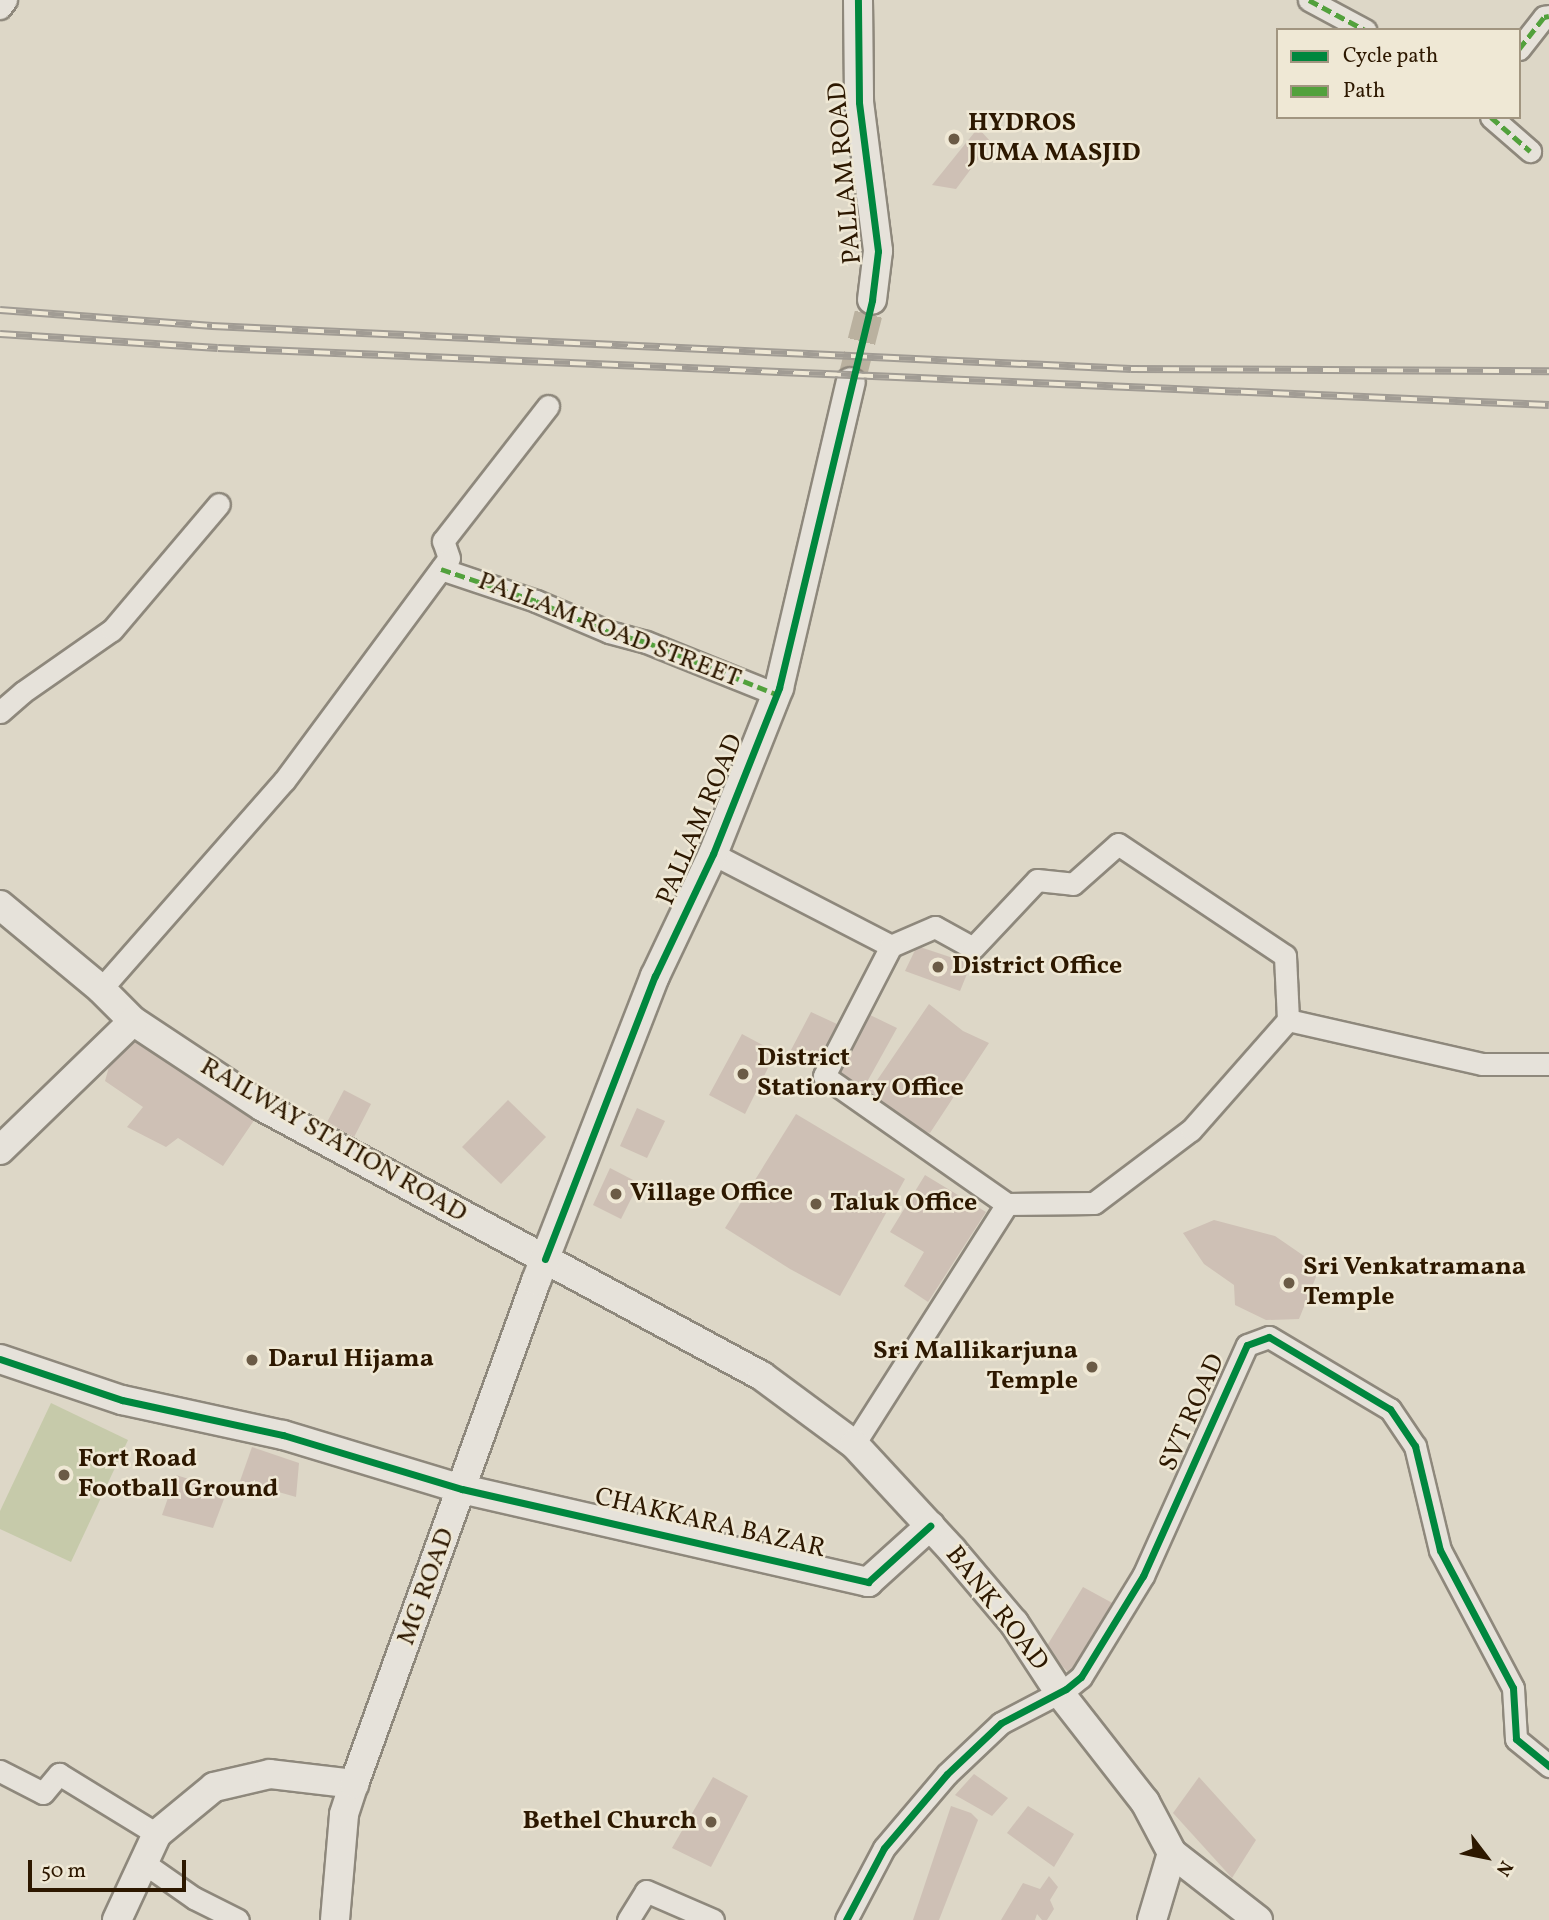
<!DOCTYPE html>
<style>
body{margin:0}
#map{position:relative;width:1549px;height:1920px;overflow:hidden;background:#ddd7c7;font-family:Vollkorn,serif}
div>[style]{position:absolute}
.green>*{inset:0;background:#c6caaa}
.building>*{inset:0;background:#cec0b5}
.secondary-tunnel>*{height:28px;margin-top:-14px;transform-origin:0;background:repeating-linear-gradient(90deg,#bab19f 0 28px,transparent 0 42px)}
.roads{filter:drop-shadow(2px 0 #8e887c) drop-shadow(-2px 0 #8e887c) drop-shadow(0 2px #8e887c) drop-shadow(0 -2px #8e887c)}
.street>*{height:21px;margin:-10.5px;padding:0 10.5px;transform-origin:10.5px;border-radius:10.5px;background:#e6e2da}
.secondary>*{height:28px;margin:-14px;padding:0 14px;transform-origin:14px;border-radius:14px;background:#e6e2da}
.rail>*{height:8px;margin-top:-4px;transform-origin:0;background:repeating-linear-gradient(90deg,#efe8d5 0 16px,#a19c94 0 32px);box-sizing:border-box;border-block:2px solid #a19c94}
.quiet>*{height:5px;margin-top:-2.5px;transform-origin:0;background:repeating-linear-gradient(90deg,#52a13c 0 10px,transparent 0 15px)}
.cycleway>*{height:7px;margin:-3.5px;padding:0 3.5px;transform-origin:3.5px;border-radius:3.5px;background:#00873e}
.dots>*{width:19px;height:19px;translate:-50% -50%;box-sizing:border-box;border:4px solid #efe8d5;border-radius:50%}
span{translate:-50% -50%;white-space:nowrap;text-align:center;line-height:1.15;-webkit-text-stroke:5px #efe8d5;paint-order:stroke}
.poi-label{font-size:26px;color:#2d1800;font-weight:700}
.left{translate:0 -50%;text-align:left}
.right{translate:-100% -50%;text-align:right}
.street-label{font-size:26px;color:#2d1800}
.legend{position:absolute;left:1276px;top:28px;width:245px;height:91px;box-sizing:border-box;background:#efe8d5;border:2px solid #a19580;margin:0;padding:9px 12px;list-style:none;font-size:21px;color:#2d1800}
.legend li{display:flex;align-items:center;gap:14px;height:35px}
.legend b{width:35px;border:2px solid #a19580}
.north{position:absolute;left:1451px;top:1822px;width:70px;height:70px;-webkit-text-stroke:5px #efe8d5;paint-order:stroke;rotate:122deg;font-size:19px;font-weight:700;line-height:28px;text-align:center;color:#2d1800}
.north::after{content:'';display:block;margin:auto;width:24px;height:32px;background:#2d1800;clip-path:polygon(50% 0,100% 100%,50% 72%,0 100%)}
.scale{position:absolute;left:28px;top:1860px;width:158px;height:32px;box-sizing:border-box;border:4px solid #2d1800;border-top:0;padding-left:9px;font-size:21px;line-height:24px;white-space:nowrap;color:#2d1800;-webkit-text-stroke:5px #efe8d5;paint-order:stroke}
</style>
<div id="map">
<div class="green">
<i style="clip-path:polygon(51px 1403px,128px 1440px,71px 1562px,0 1529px,0 1511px)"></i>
</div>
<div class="building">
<i style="clip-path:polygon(978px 128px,991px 142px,956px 189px,932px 185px)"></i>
<i style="clip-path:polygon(917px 946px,971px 964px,960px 991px,905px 971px)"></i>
<i style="clip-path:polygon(929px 1004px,963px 1031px,989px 1043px,930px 1133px,907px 1127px,865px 1098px)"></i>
<i style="clip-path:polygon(811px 1012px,837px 1024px,818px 1063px,791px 1050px)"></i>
<i style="clip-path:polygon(868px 1014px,897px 1028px,862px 1091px,837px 1074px)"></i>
<i style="clip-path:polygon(132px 1031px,259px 1113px,223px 1166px,178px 1138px,166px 1147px,127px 1127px,143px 1107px,105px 1081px,112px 1056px)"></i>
<i style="clip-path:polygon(742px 1034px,776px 1052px,745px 1114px,709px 1095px)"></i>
<i style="clip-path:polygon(344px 1090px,371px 1104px,351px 1143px,324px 1128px)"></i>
<i style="clip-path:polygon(508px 1100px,546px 1137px,501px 1184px,462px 1147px)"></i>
<i style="clip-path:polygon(637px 1108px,665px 1121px,647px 1158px,620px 1146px)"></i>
<i style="clip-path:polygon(796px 1114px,905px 1179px,840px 1296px,790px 1269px,725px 1228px)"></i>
<i style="clip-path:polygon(610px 1168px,639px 1183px,621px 1219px,593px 1205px)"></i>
<i style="clip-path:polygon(925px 1175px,986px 1212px,928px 1302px,904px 1286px,924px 1252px,890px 1232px)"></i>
<i style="clip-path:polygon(1214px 1220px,1275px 1236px,1320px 1267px,1299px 1319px,1266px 1320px,1235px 1305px,1234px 1285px,1204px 1264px,1183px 1233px)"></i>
<i style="clip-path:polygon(252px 1447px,299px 1463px,296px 1497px,240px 1481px)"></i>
<i style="clip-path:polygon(176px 1475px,227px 1491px,213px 1528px,162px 1515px)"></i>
<i style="clip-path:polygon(1083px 1587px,1116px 1605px,1071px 1675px,1045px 1649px)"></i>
<i style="clip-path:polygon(974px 1774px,1008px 1798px,992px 1816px,955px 1795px)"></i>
<i style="clip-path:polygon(713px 1777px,748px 1796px,711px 1867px,672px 1848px)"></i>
<i style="clip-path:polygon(1199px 1777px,1256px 1840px,1232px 1878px,1173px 1813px)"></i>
<i style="clip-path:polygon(951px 1806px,971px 1813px,978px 1820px,939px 1920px,913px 1920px)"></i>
<i style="clip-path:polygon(1028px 1806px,1074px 1834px,1054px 1867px,1007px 1833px)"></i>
<i style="clip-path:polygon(1049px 1876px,1058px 1887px,1050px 1900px,1054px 1909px,1047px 1920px,1042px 1920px,1037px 1914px,1035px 1920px,1001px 1920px,1023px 1883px,1040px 1889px)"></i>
</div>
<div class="secondary-tunnel">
<i style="left:851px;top:382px;width:85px;rotate:-75.6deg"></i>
</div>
<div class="roads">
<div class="street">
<i style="left:1309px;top:0;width:64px;rotate:28.2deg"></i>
<i style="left:0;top:8px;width:10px;rotate:-53deg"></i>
<i style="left:1519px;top:49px;width:41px;rotate:-52deg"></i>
<i style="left:1544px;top:17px;width:5px;rotate:-11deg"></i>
<i style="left:1491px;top:117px;width:52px;rotate:41.1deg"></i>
<i style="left:441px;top:569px;width:100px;rotate:18.6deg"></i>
<i style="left:536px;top:601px;width:79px;rotate:23deg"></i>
<i style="left:609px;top:632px;width:38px;rotate:15deg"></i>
<i style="left:646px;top:642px;width:140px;rotate:21.8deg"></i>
<i style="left:0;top:712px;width:30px;rotate:-41deg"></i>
<i style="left:23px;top:692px;width:108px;rotate:-34.9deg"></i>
<i style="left:112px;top:630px;width:165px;rotate:-49.7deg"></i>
<i style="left:713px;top:854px;width:200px;rotate:27.3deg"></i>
<i style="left:891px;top:946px;width:146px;rotate:117.3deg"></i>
<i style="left:824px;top:1076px;width:223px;rotate:35deg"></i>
<i style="left:1007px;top:1204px;width:285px;rotate:122.5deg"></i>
<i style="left:891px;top:946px;width:48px;rotate:-23.4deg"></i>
<i style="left:935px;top:927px;width:43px;rotate:28.9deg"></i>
<i style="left:973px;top:948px;width:93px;rotate:-46.7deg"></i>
<i style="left:1037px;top:880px;width:36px;rotate:6deg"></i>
<i style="left:1073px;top:884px;width:60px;rotate:-41.6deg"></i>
<i style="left:1118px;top:844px;width:201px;rotate:33.8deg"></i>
<i style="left:1285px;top:956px;width:64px;rotate:87.3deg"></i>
<i style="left:101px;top:989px;width:277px;rotate:-48.7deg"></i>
<i style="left:284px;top:781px;width:277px;rotate:-53.5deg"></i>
<i style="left:449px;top:558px;width:18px;rotate:-109deg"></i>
<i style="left:443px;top:541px;width:171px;rotate:-52.1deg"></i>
<i style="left:1007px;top:1204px;width:87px;rotate:-0.7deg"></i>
<i style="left:1094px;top:1203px;width:121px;rotate:-37deg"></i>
<i style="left:1191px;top:1130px;width:147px;rotate:-48.6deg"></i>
<i style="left:1288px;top:1020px;width:199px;rotate:12.8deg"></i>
<i style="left:1482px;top:1064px;width:67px"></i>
<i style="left:0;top:1771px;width:48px;rotate:27.1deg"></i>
<i style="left:43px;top:1793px;width:25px;rotate:-50deg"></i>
<i style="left:59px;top:1774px;width:115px;rotate:31.5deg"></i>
<i style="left:144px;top:1863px;width:61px;rotate:35deg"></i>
<i style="left:194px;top:1898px;width:49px;rotate:26.6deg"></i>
<i style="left:628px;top:1920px;width:34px;rotate:-58deg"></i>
<i style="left:646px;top:1891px;width:73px;rotate:23.4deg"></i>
<i style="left:846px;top:1920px;width:81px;rotate:-62.2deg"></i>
<i style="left:884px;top:1848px;width:97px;rotate:-49.6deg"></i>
<i style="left:947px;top:1774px;width:74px;rotate:-43.4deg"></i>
<i style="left:1001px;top:1723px;width:73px;rotate:-27.6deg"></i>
<i style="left:1066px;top:1689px;width:19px;rotate:-39deg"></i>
<i style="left:1081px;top:1677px;width:119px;rotate:-58.5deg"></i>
<i style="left:1143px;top:1576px;width:253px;rotate:-65.8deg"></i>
<i style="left:1247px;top:1345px;width:23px;rotate:-20deg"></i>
<i style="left:1269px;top:1337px;width:141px;rotate:30.8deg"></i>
<i style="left:1390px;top:1409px;width:45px;rotate:56deg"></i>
<i style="left:1415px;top:1446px;width:107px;rotate:76.5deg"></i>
<i style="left:1440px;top:1550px;width:156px;rotate:62.1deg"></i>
<i style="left:1513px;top:1688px;width:51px;rotate:86.6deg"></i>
<i style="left:1516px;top:1739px;width:43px;rotate:39.3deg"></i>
</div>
<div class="secondary">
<i style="left:858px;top:0;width:102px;rotate:89.4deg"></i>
<i style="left:859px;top:102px;width:150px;rotate:82.7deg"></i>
<i style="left:878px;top:251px;width:49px;rotate:97deg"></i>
<i style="left:0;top:905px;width:131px;rotate:39.7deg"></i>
<i style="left:101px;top:989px;width:45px;rotate:45deg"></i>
<i style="left:133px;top:1021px;width:156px;rotate:33.5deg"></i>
<i style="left:263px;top:1107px;width:567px;rotate:28.33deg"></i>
<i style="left:762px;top:1376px;width:114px;rotate:36.5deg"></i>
<i style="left:854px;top:1444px;width:144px;rotate:47.2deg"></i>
<i style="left:952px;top:1550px;width:96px;rotate:49.7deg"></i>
<i style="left:1014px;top:1623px;width:82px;rotate:56.9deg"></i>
<i style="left:1059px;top:1692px;width:140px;rotate:52deg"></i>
<i style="left:1145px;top:1802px;width:58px;rotate:62.1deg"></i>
<i style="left:1172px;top:1853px;width:109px;rotate:37.9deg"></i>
<i style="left:0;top:1150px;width:185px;rotate:-44.1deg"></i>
<i style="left:0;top:1359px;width:129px;rotate:18.6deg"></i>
<i style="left:122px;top:1400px;width:165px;rotate:12.3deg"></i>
<i style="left:283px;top:1435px;width:187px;rotate:16.8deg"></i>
<i style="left:462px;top:1489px;width:417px;rotate:12.9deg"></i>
<i style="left:868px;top:1582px;width:84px;rotate:-42.1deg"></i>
<i style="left:117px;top:1920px;width:95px;rotate:-65.1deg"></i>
<i style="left:157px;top:1834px;width:74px;rotate:-39.5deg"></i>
<i style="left:214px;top:1787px;width:57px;rotate:-13.1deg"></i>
<i style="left:270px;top:1774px;width:85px;rotate:6.8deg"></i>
<i style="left:335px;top:1920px;width:106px;rotate:-85.1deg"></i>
<i style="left:344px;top:1814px;width:32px;rotate:-72deg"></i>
<i style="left:354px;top:1784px;width:535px;rotate:-70.11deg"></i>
<i style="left:536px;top:1281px;width:327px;rotate:-68.7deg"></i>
<i style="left:655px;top:976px;width:135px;rotate:-64.6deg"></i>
<i style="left:713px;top:854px;width:179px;rotate:-68.3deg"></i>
<i style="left:779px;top:688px;width:314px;rotate:-76.8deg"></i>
<i style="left:1152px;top:1920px;width:70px;rotate:-73.4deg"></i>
</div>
</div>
<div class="rail">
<i style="left:0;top:310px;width:213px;rotate:4.3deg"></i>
<i style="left:212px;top:326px;width:920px;rotate:2.68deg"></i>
<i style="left:1131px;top:369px;width:418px;rotate:0.3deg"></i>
<i style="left:0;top:334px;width:218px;rotate:3.7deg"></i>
<i style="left:218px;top:348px;width:1332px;rotate:2.45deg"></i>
</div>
<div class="quiet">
<i style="left:1309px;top:0;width:64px;rotate:28.2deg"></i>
<i style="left:1519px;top:49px;width:41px;rotate:-52deg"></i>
<i style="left:1544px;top:17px;width:5px;rotate:-11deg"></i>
<i style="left:1491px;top:117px;width:52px;rotate:41.1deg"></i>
<i style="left:441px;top:569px;width:100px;rotate:18.6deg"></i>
<i style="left:536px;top:601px;width:79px;rotate:23deg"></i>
<i style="left:609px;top:632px;width:38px;rotate:15deg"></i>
<i style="left:646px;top:642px;width:140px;rotate:21.8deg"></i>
</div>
<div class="cycleway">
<i style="left:545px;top:1259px;width:304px;rotate:-68.8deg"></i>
<i style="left:655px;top:976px;width:135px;rotate:-64.6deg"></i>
<i style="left:713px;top:854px;width:179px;rotate:-68.3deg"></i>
<i style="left:779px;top:688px;width:399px;rotate:-76.5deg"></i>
<i style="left:872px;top:300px;width:49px;rotate:-83deg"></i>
<i style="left:878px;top:251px;width:150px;rotate:-97.3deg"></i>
<i style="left:859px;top:102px;width:102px;rotate:-90.6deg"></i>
<i style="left:0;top:1359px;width:129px;rotate:18.6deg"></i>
<i style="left:122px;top:1400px;width:165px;rotate:12.3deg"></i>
<i style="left:283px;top:1435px;width:187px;rotate:16.8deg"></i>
<i style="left:462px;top:1489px;width:417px;rotate:12.9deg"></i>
<i style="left:868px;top:1582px;width:84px;rotate:-42.1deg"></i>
<i style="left:846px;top:1920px;width:81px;rotate:-62.2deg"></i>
<i style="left:884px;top:1848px;width:97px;rotate:-49.6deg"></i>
<i style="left:947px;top:1774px;width:74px;rotate:-43.4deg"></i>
<i style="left:1001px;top:1723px;width:73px;rotate:-27.6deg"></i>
<i style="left:1066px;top:1689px;width:19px;rotate:-39deg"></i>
<i style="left:1081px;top:1677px;width:119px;rotate:-58.5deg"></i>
<i style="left:1143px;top:1576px;width:253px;rotate:-65.8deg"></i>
<i style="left:1247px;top:1345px;width:23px;rotate:-20deg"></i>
<i style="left:1269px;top:1337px;width:141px;rotate:30.8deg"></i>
<i style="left:1390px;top:1409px;width:45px;rotate:56deg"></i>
<i style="left:1415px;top:1446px;width:107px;rotate:76.5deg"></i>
<i style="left:1440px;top:1550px;width:156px;rotate:62.1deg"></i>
<i style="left:1513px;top:1688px;width:51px;rotate:86.6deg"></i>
<i style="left:1516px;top:1739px;width:43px;rotate:39.3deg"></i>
</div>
<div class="dots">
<i style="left:954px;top:139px;background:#6b5b46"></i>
<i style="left:938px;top:967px;background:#6b5b46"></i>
<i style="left:743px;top:1074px;background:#6b5b46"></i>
<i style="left:616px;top:1194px;background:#6b5b46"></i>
<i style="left:816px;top:1204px;background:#6b5b46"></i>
<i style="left:1289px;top:1283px;background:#6b5b46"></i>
<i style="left:252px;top:1360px;background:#6b5b46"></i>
<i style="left:1092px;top:1367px;background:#6b5b46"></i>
<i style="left:64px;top:1475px;background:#6b5b46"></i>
<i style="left:711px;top:1822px;background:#6b5b46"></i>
</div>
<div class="poi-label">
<span class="left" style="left:968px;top:139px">HYDROS<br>JUMA MASJID</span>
<span class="left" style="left:952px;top:967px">District Office</span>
<span class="left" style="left:757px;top:1074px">District<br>Stationary Office</span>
<span class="left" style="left:630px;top:1194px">Village Office</span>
<span class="left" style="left:830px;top:1204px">Taluk Office</span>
<span class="left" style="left:1303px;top:1283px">Sri Venkatramana<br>Temple</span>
<span class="right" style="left:1078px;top:1367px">Sri Mallikarjuna<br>Temple</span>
<span class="left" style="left:268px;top:1360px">Darul Hijama</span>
<span class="left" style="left:78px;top:1475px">Fort Road<br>Football Ground</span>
<span class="right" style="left:697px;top:1822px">Bethel Church</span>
</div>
<div class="street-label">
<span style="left:846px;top:173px;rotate:-95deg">PALLAM ROAD</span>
<span style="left:609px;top:631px;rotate:21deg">PALLAM ROAD STREET</span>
<span style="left:701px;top:820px;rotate:-67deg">PALLAM ROAD</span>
<span style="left:333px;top:1141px;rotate:30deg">RAILWAY STATION ROAD</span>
<span style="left:1193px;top:1413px;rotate:-66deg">SVT ROAD</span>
<span style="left:710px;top:1524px;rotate:13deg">CHAKKARA BAZAR</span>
<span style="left:427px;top:1587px;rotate:-70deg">MG ROAD</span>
<span style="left:996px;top:1609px;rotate:52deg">BANK ROAD</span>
</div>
<ul class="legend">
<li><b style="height:9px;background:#00873e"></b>Cycle path</li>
<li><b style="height:9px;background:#52a13c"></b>Path</li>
</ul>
<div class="north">N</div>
<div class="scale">50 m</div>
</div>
